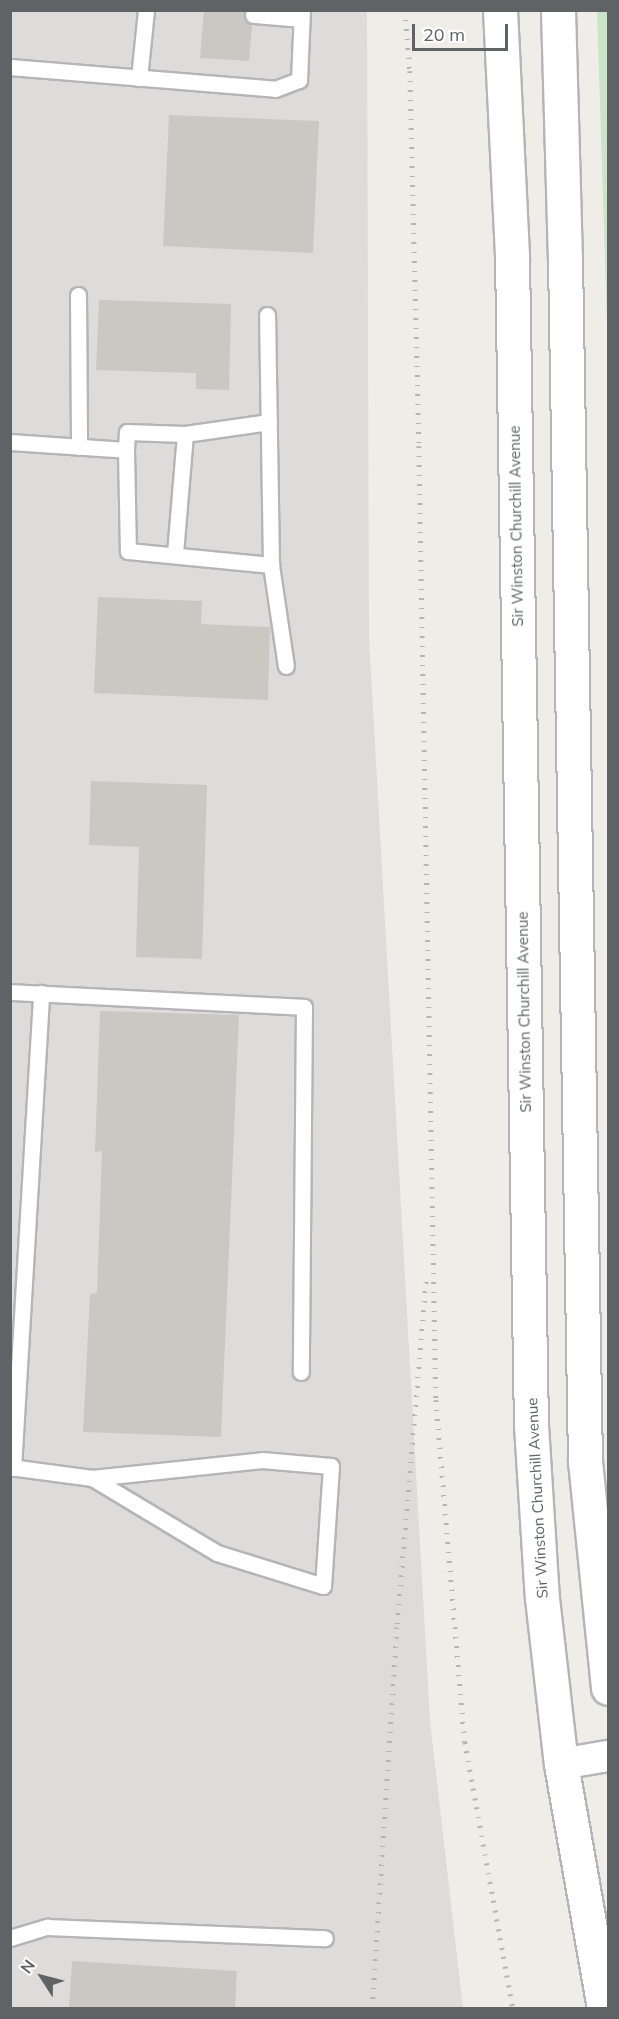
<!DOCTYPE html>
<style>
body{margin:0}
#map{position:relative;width:619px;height:2019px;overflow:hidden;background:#efede8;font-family:Mulish,sans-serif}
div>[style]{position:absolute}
.industrial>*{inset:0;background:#dedcda}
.green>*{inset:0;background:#c9e4c7}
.building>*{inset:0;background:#cbc8c4}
.roads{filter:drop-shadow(2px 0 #b3b5b8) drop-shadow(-2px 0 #b3b5b8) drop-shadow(0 2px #b3b5b8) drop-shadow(0 -2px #b3b5b8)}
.service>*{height:15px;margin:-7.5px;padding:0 7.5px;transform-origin:7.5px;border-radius:7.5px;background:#fff}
.minor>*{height:30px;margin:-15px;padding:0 15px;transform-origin:15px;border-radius:15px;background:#fff}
.secondary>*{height:33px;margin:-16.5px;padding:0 16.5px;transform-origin:16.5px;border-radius:16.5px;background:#fff}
.rail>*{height:4.5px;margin-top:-2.25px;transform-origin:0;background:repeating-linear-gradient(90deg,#b3b4b4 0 1.5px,transparent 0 9.5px)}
span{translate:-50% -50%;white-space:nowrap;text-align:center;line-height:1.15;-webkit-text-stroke:5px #fff;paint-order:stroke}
.street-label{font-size:15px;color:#5f6366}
.frame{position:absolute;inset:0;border:12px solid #5f6366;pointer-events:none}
.north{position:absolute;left:12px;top:1947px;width:60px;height:60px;-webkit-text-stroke:4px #fff;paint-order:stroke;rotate:306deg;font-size:16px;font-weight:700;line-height:24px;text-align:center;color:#5f6366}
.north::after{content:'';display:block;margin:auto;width:21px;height:27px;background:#5f6366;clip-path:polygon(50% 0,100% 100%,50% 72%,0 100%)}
.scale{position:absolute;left:412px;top:24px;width:96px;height:27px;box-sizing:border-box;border:3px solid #5f6366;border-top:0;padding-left:8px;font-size:18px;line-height:21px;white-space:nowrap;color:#5f6366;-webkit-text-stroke:4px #fff;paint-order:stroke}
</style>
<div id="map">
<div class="industrial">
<i style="clip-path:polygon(11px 11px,367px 11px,369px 638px,430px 1721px,463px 2008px,11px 2008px)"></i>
</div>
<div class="green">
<i style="clip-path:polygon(597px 11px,608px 11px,608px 353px)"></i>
</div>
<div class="building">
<i style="clip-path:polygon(204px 10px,245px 10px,244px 20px,252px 25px,249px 61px,200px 58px)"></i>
<i style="clip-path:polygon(169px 115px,319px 121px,313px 253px,163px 246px)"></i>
<i style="clip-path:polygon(99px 300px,231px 304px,229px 390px,196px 389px,196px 373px,96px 370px)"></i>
<i style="clip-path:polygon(98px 597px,202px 601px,201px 624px,270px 627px,268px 700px,94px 693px)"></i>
<i style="clip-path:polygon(91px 781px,207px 785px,202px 959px,136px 957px,139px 847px,89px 845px)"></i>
<i style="clip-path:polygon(100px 1011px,239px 1015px,221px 1437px,83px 1432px,90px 1294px,97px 1293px,102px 1151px,95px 1152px)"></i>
<i style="clip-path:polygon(72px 1961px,237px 1971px,235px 2008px,69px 2008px)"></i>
</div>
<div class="roads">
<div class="service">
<i style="left:253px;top:15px;width:48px;rotate:4.8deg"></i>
<i style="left:10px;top:67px;width:266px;rotate:4.7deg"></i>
<i style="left:275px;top:89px;width:26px;rotate:-21deg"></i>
<i style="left:299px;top:80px;width:70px;rotate:-87.5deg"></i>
<i style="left:139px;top:78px;width:68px;rotate:-84.1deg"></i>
<i style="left:78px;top:295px;width:152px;rotate:89.6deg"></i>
<i style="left:185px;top:434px;width:85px;rotate:-8.1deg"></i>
<i style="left:10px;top:442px;width:116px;rotate:3.9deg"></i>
<i style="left:126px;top:450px;width:101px;rotate:88.9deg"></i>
<i style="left:128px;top:551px;width:144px;rotate:5.6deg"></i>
<i style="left:271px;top:565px;width:250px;rotate:-90.9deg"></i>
<i style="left:126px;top:450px;width:18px;rotate:-87deg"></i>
<i style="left:127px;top:432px;width:58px;rotate:2deg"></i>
<i style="left:185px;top:434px;width:120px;rotate:94.8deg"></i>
<i style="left:271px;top:565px;width:102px;rotate:81.6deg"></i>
<i style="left:10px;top:992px;width:294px;rotate:2.9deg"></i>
<i style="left:304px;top:1007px;width:365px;rotate:90.5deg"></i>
<i style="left:10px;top:1467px;width:83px;rotate:7.6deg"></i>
<i style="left:92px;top:1478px;width:171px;rotate:-6deg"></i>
<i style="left:262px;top:1460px;width:69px;rotate:5deg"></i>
<i style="left:331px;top:1466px;width:120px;rotate:93.8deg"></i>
<i style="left:323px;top:1586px;width:111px;rotate:-162.7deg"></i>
<i style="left:217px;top:1553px;width:146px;rotate:-149deg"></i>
<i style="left:13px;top:1468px;width:476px;rotate:-86.6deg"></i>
<i style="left:10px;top:1938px;width:39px;rotate:-17deg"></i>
<i style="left:47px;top:1927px;width:278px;rotate:2.3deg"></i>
</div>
<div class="minor">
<i style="left:561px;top:1764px;width:48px;rotate:-9.7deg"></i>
</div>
<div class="secondary">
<i style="left:500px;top:10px;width:247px;rotate:87.2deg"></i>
<i style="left:512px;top:257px;width:1168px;rotate:89.07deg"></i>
<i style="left:531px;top:1425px;width:173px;rotate:86.4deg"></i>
<i style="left:542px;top:1598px;width:167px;rotate:83.5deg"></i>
<i style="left:561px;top:1764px;width:248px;rotate:80deg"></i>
<i style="left:558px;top:10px;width:247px;rotate:88.4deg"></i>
<i style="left:565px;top:257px;width:1204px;rotate:89.05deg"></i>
<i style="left:585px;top:1461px;width:228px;rotate:84.2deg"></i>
</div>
</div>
<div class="rail">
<i style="left:405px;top:10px;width:61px;rotate:85.3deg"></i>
<i style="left:410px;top:71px;width:375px;rotate:88.6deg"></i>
<i style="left:419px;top:446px;width:954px;rotate:88.98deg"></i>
<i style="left:436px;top:1400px;width:343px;rotate:85.2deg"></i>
<i style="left:465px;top:1742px;width:270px;rotate:79.8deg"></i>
<i style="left:372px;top:2008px;width:385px;rotate:-86.3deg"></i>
<i style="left:397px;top:1624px;width:347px;rotate:-85.2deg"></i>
</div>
<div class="street-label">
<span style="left:516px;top:526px;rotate:-91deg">Sir Winston Churchill Avenue</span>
<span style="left:524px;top:1012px;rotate:-91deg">Sir Winston Churchill Avenue</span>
<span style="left:537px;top:1498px;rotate:-93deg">Sir Winston Churchill Avenue</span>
</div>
<div class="frame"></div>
<div class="north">N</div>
<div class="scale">20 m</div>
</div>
